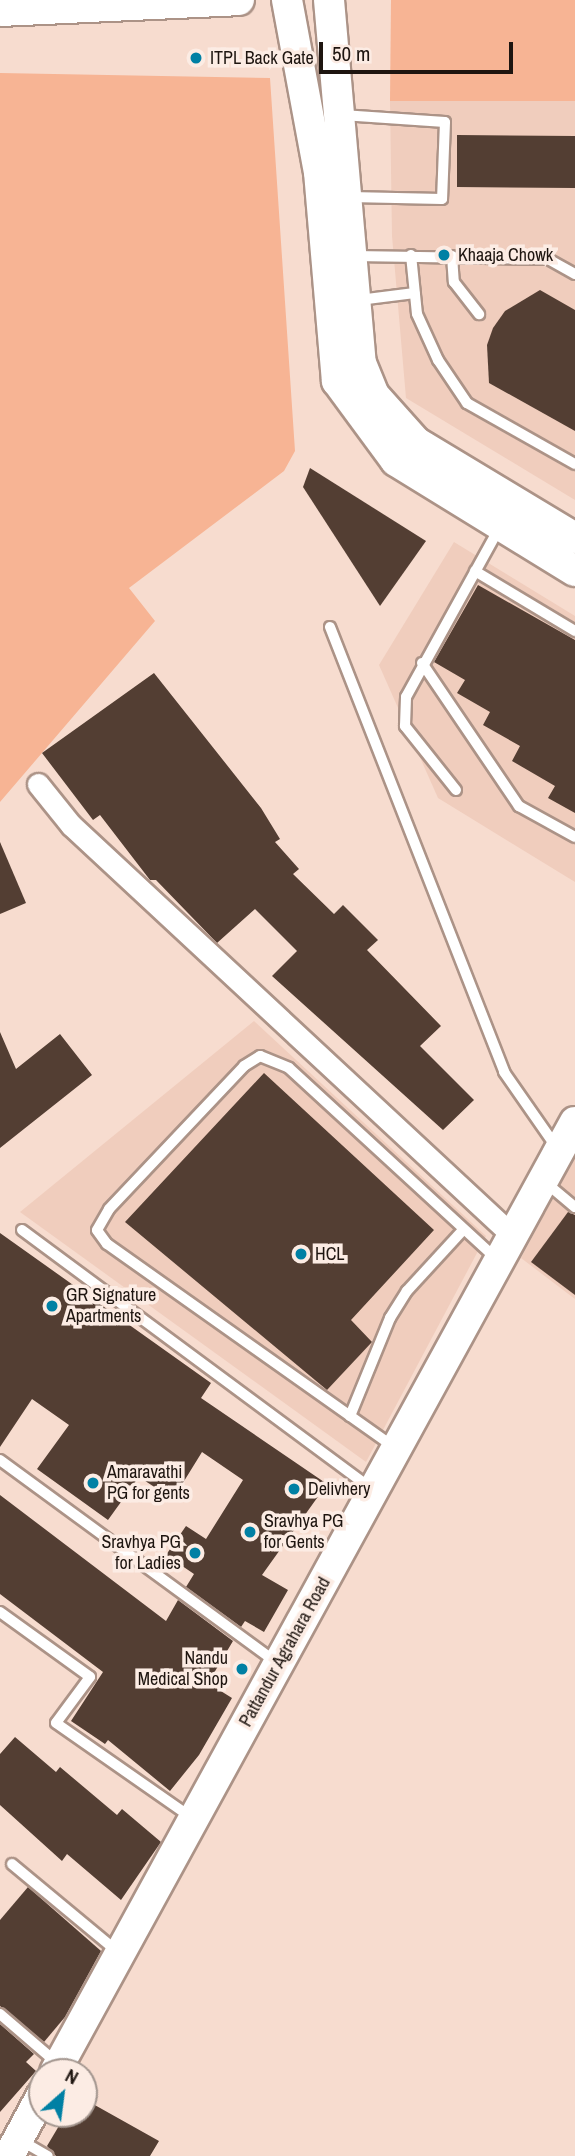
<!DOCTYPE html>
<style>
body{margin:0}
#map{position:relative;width:575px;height:2156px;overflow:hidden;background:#f7dccf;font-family:"Archivo Narrow",sans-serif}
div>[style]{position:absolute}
.built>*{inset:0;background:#f0cdbd}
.green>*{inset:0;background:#f7b494}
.building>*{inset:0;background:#533e33}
.roads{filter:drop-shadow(2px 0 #ac9387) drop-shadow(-2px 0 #ac9387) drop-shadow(0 2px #ac9387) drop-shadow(0 -2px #ac9387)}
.lane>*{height:10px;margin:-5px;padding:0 5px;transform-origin:5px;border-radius:5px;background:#fff}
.street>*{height:21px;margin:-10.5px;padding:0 10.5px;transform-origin:10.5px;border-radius:10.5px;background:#fff}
.secondary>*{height:30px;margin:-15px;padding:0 15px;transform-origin:15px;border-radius:15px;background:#fff}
.dots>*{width:19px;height:19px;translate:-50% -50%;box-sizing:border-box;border:4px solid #fcece4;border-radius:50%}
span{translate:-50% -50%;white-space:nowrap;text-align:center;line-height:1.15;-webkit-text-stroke:7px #fcece4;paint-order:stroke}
.poi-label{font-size:18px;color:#1e1510}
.left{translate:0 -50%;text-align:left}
.right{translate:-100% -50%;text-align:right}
.street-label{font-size:18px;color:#1e1510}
.north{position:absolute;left:28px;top:2058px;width:70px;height:70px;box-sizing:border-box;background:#fcece4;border:2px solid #a3968f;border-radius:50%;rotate:28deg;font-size:19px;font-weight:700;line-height:28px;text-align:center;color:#1e1510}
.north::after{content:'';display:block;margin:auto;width:24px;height:32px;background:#0080a4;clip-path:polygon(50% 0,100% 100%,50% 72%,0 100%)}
.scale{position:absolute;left:319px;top:42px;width:194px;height:32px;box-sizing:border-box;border:4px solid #1e1510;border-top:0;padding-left:9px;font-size:21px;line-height:24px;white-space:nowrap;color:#1e1510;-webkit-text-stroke:5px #fcece4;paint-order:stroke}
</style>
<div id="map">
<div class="built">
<i style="clip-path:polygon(390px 101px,575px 101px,575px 500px,406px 398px,392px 236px)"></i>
<i style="clip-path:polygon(454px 542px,575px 616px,575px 882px,438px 798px,379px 665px)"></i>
<i style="clip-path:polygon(254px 1021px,486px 1236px,366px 1462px,20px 1212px)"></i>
<i style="clip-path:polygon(575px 1157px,575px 1299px,521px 1258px)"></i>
</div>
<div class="green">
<i style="clip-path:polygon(391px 0,575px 0,575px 101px,390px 101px)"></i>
<i style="clip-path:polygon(0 73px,270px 78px,295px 451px,284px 471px,129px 588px,155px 621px,0 802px)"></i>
</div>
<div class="building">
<i style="clip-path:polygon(457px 135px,575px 136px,575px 188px,457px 187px)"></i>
<i style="clip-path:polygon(540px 290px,575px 310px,575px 431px,489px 383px,487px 345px,493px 328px,505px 311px)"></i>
<i style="clip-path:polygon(310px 468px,426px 541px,380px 606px,303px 487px)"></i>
<i style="clip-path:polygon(478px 585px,575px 640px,575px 813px,548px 798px,555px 786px,512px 761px,520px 746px,483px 725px,490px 712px,457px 693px,465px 680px,434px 662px)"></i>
<i style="clip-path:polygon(154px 673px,261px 808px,280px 839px,275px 842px,299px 869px,293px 874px,334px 914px,343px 905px,378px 940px,367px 950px,441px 1026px,420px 1046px,474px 1100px,443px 1130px,272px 976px,297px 951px,255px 909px,217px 943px,156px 880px,150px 880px,100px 815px,93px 820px,42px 753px)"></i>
<i style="clip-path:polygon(0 842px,26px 903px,0 914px)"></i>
<i style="clip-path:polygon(0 1032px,16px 1069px,60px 1034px,92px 1075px,0 1148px)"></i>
<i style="clip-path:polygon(264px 1073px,434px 1230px,351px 1320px,372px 1342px,327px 1390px,125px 1222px)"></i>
<i style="clip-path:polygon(568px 1212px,575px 1215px,575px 1295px,531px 1262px)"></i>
<i style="clip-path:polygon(0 1233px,211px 1383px,201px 1398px,327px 1484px,262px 1575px,288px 1590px,264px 1632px,245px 1621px,241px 1627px,186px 1587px,194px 1574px,166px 1555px,186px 1526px,206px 1539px,243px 1480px,202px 1452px,173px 1499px,139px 1477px,108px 1520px,37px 1469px,69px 1425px,32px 1399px,0 1447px)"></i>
<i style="clip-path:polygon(0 1495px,166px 1621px,178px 1600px,233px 1641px,208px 1683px,232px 1698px,199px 1755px,170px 1791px,108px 1740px,105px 1744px,71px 1721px,103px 1672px,0 1594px)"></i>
<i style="clip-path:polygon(15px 1737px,56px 1772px,60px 1767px,117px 1815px,122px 1809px,161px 1842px,121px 1900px,67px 1854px,62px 1861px,0 1805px,0 1754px)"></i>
<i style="clip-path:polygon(28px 1887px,101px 1951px,65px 2017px,44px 2042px,0 2006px,0 1920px)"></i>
<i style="clip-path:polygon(0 2024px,34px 2054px,26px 2062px,36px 2071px,0 2112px)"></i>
<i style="clip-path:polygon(84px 2099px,159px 2141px,150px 2156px,56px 2156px,47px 2146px,66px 2114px,84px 2114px)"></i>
</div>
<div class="roads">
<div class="lane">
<i style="left:342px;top:115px;width:103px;rotate:3.9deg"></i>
<i style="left:445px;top:122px;width:77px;rotate:92.2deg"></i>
<i style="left:442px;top:199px;width:92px;rotate:-178.8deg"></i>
<i style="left:411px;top:255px;width:59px;rotate:84.2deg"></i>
<i style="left:417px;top:314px;width:51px;rotate:65.5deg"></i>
<i style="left:438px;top:360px;width:52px;rotate:56deg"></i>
<i style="left:467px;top:403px;width:124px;rotate:29.5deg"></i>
<i style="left:354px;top:256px;width:194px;rotate:0.9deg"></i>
<i style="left:548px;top:259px;width:31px;rotate:29deg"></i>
<i style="left:452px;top:256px;width:26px;rotate:86deg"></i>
<i style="left:454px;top:282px;width:41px;rotate:52deg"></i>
<i style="left:359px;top:300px;width:56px;rotate:-7.1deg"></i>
<i style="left:475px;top:571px;width:117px;rotate:31deg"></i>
<i style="left:330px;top:627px;width:478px;rotate:68.6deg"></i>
<i style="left:504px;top:1072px;width:93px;rotate:55.1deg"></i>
<i style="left:422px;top:663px;width:173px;rotate:55.9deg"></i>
<i style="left:519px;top:806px;width:64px;rotate:29deg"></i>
<i style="left:456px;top:790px;width:82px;rotate:-128.6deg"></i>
<i style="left:405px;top:726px;width:29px;rotate:-88deg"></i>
<i style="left:406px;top:697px;width:194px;rotate:-61.1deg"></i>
<i style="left:545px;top:1182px;width:39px;rotate:40deg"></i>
<i style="left:22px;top:1230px;width:434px;rotate:36.5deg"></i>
<i style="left:350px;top:1416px;width:106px;rotate:-67.8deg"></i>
<i style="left:390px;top:1318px;width:32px;rotate:-58deg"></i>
<i style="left:407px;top:1291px;width:83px;rotate:-47.4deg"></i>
<i style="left:394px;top:1447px;width:352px;rotate:-144.7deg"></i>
<i style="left:107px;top:1244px;width:17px;rotate:-126deg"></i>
<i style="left:97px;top:1230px;width:24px;rotate:-60deg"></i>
<i style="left:109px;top:1209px;width:197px;rotate:-46.6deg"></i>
<i style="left:244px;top:1066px;width:19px;rotate:-32deg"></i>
<i style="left:260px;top:1056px;width:31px;rotate:22deg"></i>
<i style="left:289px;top:1068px;width:282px;rotate:42.6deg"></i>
<i style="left:0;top:1460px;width:342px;rotate:36.2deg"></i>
<i style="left:0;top:1612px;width:111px;rotate:35.8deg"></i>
<i style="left:90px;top:1677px;width:57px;rotate:126.5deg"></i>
<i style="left:56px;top:1723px;width:166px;rotate:34.9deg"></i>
<i style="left:12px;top:1864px;width:138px;rotate:39.7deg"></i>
<i style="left:0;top:2014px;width:75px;rotate:40.7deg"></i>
<i style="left:20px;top:2140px;width:32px;rotate:30deg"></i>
</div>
<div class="street">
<i style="left:38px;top:784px;width:53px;rotate:51.2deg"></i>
<i style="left:71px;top:825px;width:604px;rotate:42.92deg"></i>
</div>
<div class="secondary">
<i style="left:287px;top:0;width:175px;rotate:79.5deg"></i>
<i style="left:319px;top:172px;width:210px;rotate:85.1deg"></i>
<i style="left:337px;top:381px;width:99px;rotate:53.6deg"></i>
<i style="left:396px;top:461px;width:210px;rotate:31.6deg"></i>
<i style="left:329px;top:0;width:364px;rotate:85deg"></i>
<i style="left:361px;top:363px;width:35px;rotate:68deg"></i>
<i style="left:374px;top:395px;width:63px;rotate:48.2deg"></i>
<i style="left:416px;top:442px;width:186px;rotate:31.1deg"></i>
<i style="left:0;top:11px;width:239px;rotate:-2.6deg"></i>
<i style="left:55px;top:2072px;width:1083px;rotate:-61.31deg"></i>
<i style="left:9px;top:2156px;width:69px;rotate:-61.6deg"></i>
</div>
</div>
<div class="dots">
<i style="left:196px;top:58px;background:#0080a4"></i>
<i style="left:444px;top:255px;background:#0080a4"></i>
<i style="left:301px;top:1254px;background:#0080a4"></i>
<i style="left:52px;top:1306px;background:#0080a4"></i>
<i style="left:93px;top:1483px;background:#0080a4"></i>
<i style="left:294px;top:1489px;background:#0080a4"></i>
<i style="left:250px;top:1532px;background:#0080a4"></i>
<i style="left:195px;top:1553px;background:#0080a4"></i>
<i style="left:242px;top:1669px;background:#0080a4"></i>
</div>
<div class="poi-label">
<span class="left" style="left:210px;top:58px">ITPL Back Gate</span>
<span class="left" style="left:458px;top:255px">Khaaja Chowk</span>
<span class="left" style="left:315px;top:1254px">HCL</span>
<span class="left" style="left:66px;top:1306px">GR Signature<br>Apartments</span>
<span class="left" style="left:107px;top:1483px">Amaravathi<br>PG for gents</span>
<span class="left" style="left:308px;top:1489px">Delivhery</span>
<span class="left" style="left:264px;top:1532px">Sravhya PG<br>for Gents</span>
<span class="right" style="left:181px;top:1553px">Sravhya PG<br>for Ladies</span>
<span class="right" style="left:228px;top:1669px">Nandu<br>Medical Shop</span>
</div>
<div class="street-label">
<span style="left:285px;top:1652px;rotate:-61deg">Pattandur Agrahara Road</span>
</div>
<div class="north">N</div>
<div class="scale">50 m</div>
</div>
